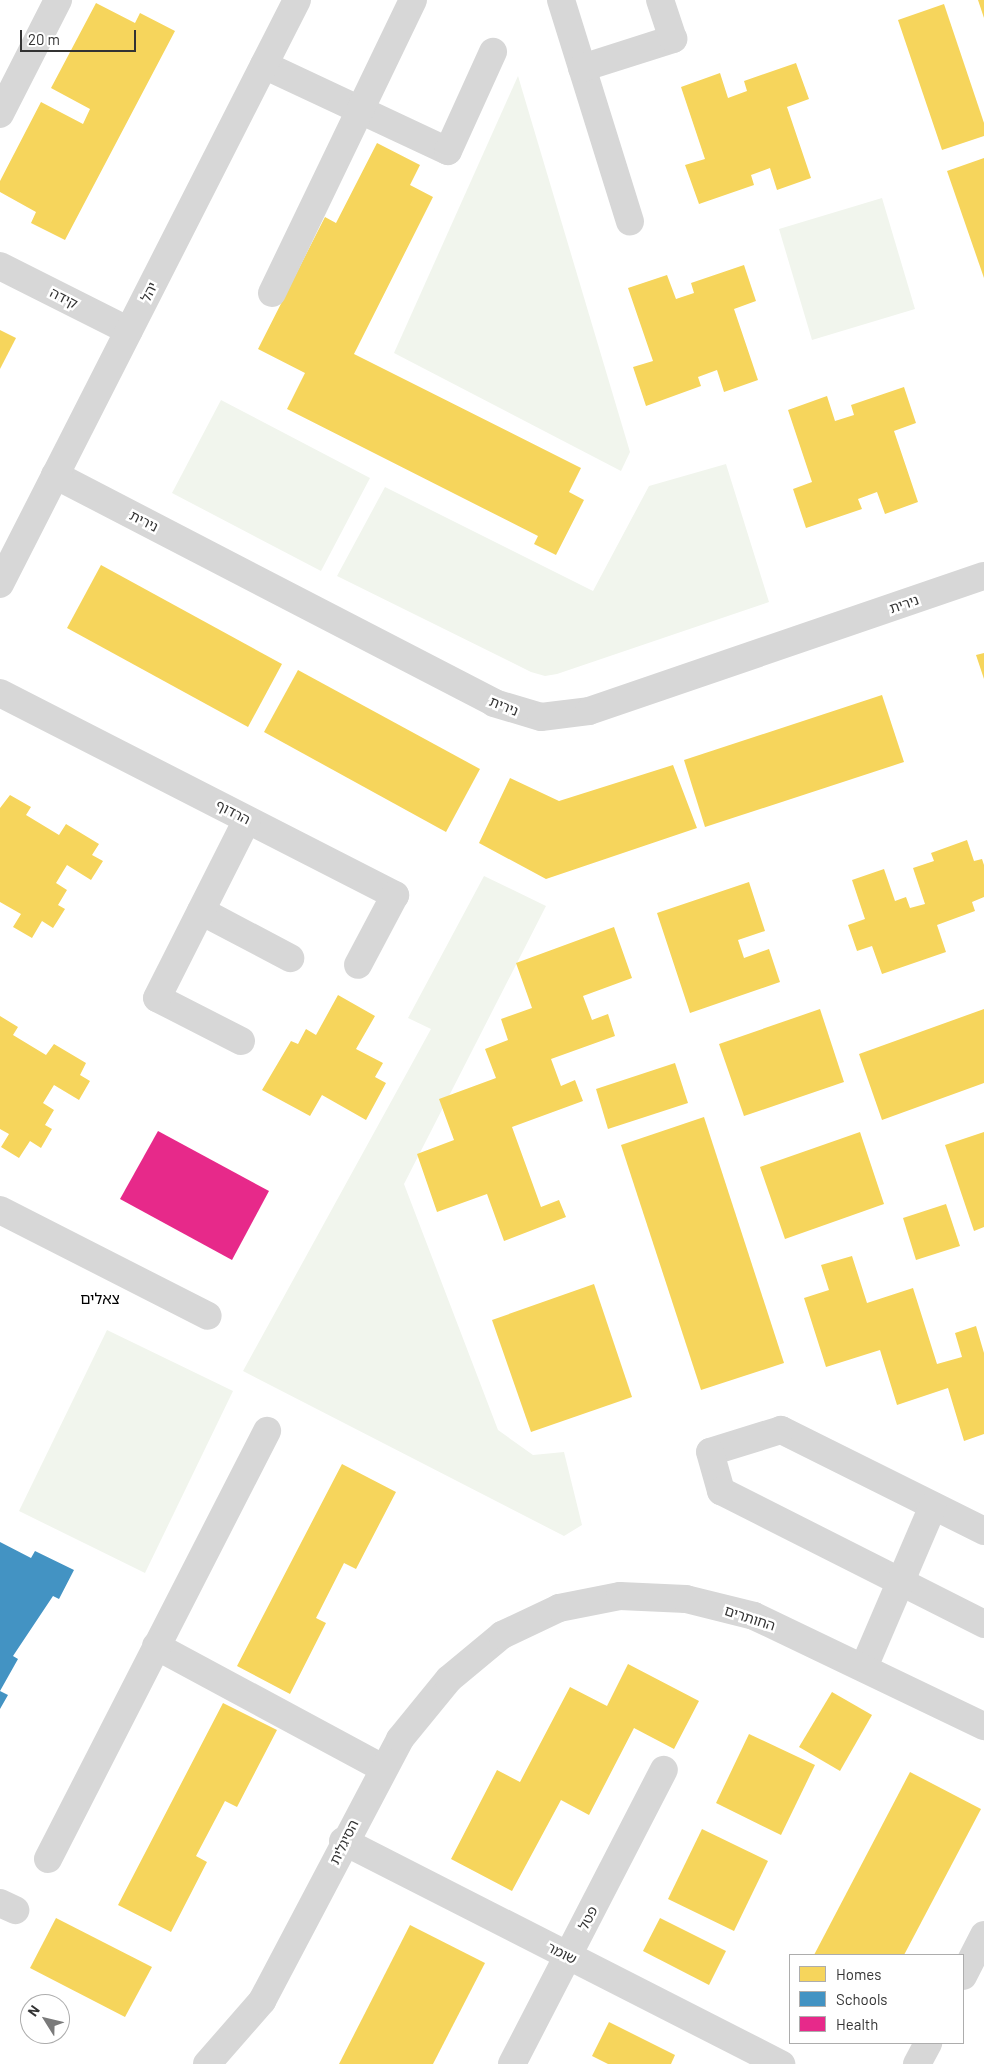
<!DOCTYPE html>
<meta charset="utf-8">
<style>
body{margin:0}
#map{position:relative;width:984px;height:2064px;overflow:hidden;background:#fff;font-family:Barlow,"Noto Sans Hebrew",sans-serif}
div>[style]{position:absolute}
.green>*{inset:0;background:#f1f5ed}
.homes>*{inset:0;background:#f6d55c}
.schools>*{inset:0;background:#4393c3}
.health>*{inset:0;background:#e7298a}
.minor>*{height:28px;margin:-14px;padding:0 14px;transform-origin:14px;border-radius:14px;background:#d7d7d7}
span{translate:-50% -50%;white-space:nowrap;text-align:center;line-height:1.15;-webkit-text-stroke:5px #fff;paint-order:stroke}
.street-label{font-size:14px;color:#333}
.neighbourhood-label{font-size:15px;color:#000}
.legend{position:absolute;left:789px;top:1954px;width:175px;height:90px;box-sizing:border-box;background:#fff;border:1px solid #adadad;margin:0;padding:6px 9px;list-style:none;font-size:15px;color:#333}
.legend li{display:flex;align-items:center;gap:10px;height:25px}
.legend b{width:25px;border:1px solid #adadad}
.north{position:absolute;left:20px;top:1994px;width:50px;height:50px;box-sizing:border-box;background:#fff;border:1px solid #adadad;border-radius:50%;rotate:306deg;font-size:14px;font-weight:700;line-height:20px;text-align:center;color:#333}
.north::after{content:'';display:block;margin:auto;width:18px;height:22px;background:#7a7a7a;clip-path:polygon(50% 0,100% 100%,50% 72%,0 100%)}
.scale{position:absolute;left:20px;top:30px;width:116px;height:22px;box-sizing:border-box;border:2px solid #333;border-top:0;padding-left:6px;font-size:15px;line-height:18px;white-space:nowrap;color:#333;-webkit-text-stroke:4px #fff;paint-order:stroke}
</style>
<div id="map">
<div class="green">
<i style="clip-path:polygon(518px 76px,630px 452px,621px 471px,394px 353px)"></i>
<i style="clip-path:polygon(882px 198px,915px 309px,812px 340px,779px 229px)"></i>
<i style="clip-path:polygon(221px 400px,370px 478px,321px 571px,172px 493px)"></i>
<i style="clip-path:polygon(726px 464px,769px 602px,557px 674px,545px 676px,531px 672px,337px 576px,385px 487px,593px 591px,649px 486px)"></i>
<i style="clip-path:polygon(484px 876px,546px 906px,404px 1184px,498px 1430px,533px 1455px,564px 1452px,582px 1525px,564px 1536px,243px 1371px,431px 1029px,408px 1018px)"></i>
<i style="clip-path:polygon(107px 1330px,233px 1391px,145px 1573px,19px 1511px)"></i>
</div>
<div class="homes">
<i style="clip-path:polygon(978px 0,984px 0,984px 18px)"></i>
<i style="clip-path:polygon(96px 3px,135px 23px,140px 13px,175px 31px,65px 240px,31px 223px,36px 212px,0 192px,0 181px,41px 102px,83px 124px,90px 109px,51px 88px)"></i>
<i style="clip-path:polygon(944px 4px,984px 123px,984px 136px,942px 150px,898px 20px)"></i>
<i style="clip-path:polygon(796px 63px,809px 99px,787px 107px,811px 178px,777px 190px,770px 168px,751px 175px,754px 185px,699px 204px,685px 165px,705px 159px,681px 87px,720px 73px,728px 98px,747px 91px,744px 81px)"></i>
<i style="clip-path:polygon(377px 143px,420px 165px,410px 185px,433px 197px,354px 354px,581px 468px,569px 492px,584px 500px,556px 555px,534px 544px,538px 536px,287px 409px,305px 373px,258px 349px,325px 217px,336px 223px)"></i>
<i style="clip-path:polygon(984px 158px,984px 278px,947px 171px)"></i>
<i style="clip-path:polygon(744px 265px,756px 301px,734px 309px,758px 380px,724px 392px,717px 370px,698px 377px,701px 386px,646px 406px,633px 367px,653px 361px,628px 288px,667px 275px,676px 299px,694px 293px,691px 283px)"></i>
<i style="clip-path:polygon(0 330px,16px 338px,0 369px)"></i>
<i style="clip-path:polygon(904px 387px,916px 423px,894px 431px,918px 502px,885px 514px,877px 492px,858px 499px,862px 509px,806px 528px,793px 489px,812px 482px,788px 410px,827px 396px,835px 421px,854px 415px,851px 405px)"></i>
<i style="clip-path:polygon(101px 565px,282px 664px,248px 727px,67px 628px)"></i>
<i style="clip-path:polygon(984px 653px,984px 679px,976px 655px)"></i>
<i style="clip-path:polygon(298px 670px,480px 769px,446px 832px,264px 732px)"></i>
<i style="clip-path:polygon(882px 695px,904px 762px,705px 827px,684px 760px)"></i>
<i style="clip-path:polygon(673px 765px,697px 828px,546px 879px,479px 843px,510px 778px,559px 801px)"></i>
<i style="clip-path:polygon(10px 795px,31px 807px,26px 815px,59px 835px,66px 824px,99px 844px,92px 855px,103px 861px,91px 880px,67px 865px,56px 883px,67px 890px,58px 905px,65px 909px,53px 928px,42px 921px,32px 938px,13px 927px,21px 914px,0 902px,0 808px)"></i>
<i style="clip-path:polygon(967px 840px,974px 861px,982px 859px,984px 865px,984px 897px,972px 902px,975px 911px,937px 925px,946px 952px,882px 974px,872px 946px,857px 951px,848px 925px,865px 919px,852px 880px,884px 869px,895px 901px,906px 897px,910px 908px,925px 904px,913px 868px,934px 861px,931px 853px)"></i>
<i style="clip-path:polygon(749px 882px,765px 931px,738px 940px,744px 958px,769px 949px,780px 982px,690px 1013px,657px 913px)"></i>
<i style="clip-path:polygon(614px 927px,632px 978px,583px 996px,592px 1020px,608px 1014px,615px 1036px,551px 1059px,561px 1086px,575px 1080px,583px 1101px,512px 1127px,541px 1207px,559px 1200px,566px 1217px,504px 1241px,487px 1194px,437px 1212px,417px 1154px,454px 1140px,439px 1099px,496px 1078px,485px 1049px,508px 1040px,501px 1019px,532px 1008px,516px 963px)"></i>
<i style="clip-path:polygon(338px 995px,375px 1016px,356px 1049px,383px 1063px,375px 1077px,386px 1083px,366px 1120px,322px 1095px,310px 1116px,262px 1090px,291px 1041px,298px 1044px,306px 1029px,316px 1035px)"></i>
<i style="clip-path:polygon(820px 1009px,844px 1082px,744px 1116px,719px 1044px)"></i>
<i style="clip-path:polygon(984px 1009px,984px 1083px,882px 1120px,859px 1054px)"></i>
<i style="clip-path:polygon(0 1016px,18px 1027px,13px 1035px,46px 1055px,54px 1044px,86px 1063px,80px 1075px,90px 1081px,79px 1100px,54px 1085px,43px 1103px,54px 1110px,45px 1125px,52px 1129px,41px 1148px,30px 1141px,19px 1158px,1px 1147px,9px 1134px,0 1129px)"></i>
<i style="clip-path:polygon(675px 1063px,688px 1103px,608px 1129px,596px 1089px)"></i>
<i style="clip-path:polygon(704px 1117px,784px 1363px,701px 1390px,621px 1145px)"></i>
<i style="clip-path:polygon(860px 1132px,884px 1204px,785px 1239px,760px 1167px)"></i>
<i style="clip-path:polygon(984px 1132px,984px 1227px,974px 1231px,945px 1145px)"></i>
<i style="clip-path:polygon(946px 1204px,960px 1246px,916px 1260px,903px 1218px)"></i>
<i style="clip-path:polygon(852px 1256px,867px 1303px,913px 1288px,937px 1364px,962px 1357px,955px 1333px,976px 1326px,984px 1353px,984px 1434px,964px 1441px,948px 1388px,897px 1405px,880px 1350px,826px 1367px,804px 1298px,829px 1290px,821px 1265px)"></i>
<i style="clip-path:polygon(594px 1284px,632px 1397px,531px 1432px,492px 1320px)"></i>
<i style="clip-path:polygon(342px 1464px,396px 1492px,356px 1569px,344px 1563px,316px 1618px,326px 1623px,290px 1694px,237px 1666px)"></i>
<i style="clip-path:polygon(628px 1664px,699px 1701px,674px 1749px,634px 1728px,589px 1815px,561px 1800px,512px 1891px,451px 1859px,497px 1770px,520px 1782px,570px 1687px,607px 1706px)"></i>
<i style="clip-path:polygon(832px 1692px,872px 1715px,840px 1771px,799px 1747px)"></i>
<i style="clip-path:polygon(223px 1703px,277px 1730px,237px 1807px,225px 1801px,196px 1856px,207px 1862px,171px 1932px,118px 1905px)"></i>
<i style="clip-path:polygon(749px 1734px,815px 1765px,781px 1835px,716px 1803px)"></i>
<i style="clip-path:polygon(910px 1772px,981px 1809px,904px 1955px,814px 1955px)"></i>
<i style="clip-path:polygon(702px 1829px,768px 1861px,734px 1931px,668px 1899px)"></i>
<i style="clip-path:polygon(56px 1918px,152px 1967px,125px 2017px,30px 1968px)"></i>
<i style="clip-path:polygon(660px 1918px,726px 1951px,709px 1985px,643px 1951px)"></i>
<i style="clip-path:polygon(410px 1925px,485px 1963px,433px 2064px,339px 2064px)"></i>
<i style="clip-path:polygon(609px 2022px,675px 2055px,671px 2064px,608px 2064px,592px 2056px)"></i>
</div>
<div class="schools">
<i style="clip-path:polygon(0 1542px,31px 1558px,35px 1551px,74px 1570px,59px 1599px,53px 1596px,13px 1656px,18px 1659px,0 1691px,8px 1695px,0 1709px)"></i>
</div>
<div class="health">
<i style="clip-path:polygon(158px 1131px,269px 1191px,232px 1260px,120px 1199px)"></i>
</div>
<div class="minor">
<i style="left:561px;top:0;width:232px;rotate:72.7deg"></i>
<i style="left:264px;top:65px;width:203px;rotate:25.1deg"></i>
<i style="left:448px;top:151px;width:109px;rotate:-65.6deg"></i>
<i style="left:582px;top:68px;width:96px;rotate:-17.7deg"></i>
<i style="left:673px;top:39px;width:41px;rotate:-108.4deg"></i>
<i style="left:0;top:114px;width:128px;rotate:-63deg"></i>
<i style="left:0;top:266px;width:144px;rotate:26.7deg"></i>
<i style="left:272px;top:293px;width:325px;rotate:-64.3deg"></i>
<i style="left:55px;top:475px;width:495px;rotate:27.4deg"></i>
<i style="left:494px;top:703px;width:49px;rotate:16.6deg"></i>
<i style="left:541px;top:717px;width:48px;rotate:-7.1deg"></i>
<i style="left:589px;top:711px;width:417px;rotate:-18.9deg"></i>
<i style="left:0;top:584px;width:655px;rotate:-63.04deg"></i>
<i style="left:0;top:693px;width:444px;rotate:27.1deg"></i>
<i style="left:395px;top:895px;width:79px;rotate:117.9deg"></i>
<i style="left:201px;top:911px;width:101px;rotate:27.8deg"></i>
<i style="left:241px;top:1041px;width:94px;rotate:-152.9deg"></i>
<i style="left:157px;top:998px;width:199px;rotate:-63.2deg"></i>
<i style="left:0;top:1210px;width:233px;rotate:27deg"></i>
<i style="left:984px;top:1531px;width:227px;rotate:-153.5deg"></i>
<i style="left:781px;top:1430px;width:74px;rotate:162.8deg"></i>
<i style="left:710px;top:1452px;width:41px;rotate:74.2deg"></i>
<i style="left:721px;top:1491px;width:295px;rotate:26.8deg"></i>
<i style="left:156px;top:1646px;width:258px;rotate:28.3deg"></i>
<i style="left:864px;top:1667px;width:175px;rotate:-66.8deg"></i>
<i style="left:343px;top:1841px;width:492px;rotate:27deg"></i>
<i style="left:48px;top:1859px;width:481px;rotate:-62.9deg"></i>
<i style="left:0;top:1903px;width:17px;rotate:25deg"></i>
<i style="left:963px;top:1976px;width:46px;rotate:-62.9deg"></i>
<i style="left:207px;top:2064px;width:84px;rotate:-48.9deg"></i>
<i style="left:262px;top:2001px;width:296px;rotate:-62.2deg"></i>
<i style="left:400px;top:1739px;width:77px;rotate:-50.8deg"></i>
<i style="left:449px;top:1679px;width:69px;rotate:-39.7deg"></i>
<i style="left:502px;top:1635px;width:63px;rotate:-25.3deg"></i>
<i style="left:559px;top:1608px;width:62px;rotate:-11.1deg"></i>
<i style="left:620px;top:1596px;width:66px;rotate:2.6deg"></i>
<i style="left:686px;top:1599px;width:70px;rotate:14deg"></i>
<i style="left:754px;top:1616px;width:255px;rotate:25.6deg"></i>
<i style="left:512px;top:2064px;width:331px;rotate:-62.7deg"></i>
<i style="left:917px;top:2064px;width:24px;rotate:-62deg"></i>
</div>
<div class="street-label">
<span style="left:149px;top:292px;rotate:-63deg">יהל</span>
<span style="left:64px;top:298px;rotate:27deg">קידה</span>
<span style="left:144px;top:521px;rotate:27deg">נירית</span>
<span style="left:904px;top:604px;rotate:-19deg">נירית</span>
<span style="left:504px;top:706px;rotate:22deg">נירית</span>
<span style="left:233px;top:812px;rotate:27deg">הרדוף</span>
<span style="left:750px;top:1618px;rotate:18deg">החותרים</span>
<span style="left:344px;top:1842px;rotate:-64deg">הסיגלית</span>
<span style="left:588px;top:1918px;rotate:-63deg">פטל</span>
<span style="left:562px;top:1953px;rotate:27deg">שומר</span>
</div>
<div class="neighbourhood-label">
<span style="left:100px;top:1299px">צאלים</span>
</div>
<ul class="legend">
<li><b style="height:14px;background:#f6d55c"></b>Homes</li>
<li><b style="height:14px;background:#4393c3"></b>Schools</li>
<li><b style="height:14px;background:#e7298a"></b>Health</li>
</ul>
<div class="north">N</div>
<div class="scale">20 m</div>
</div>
